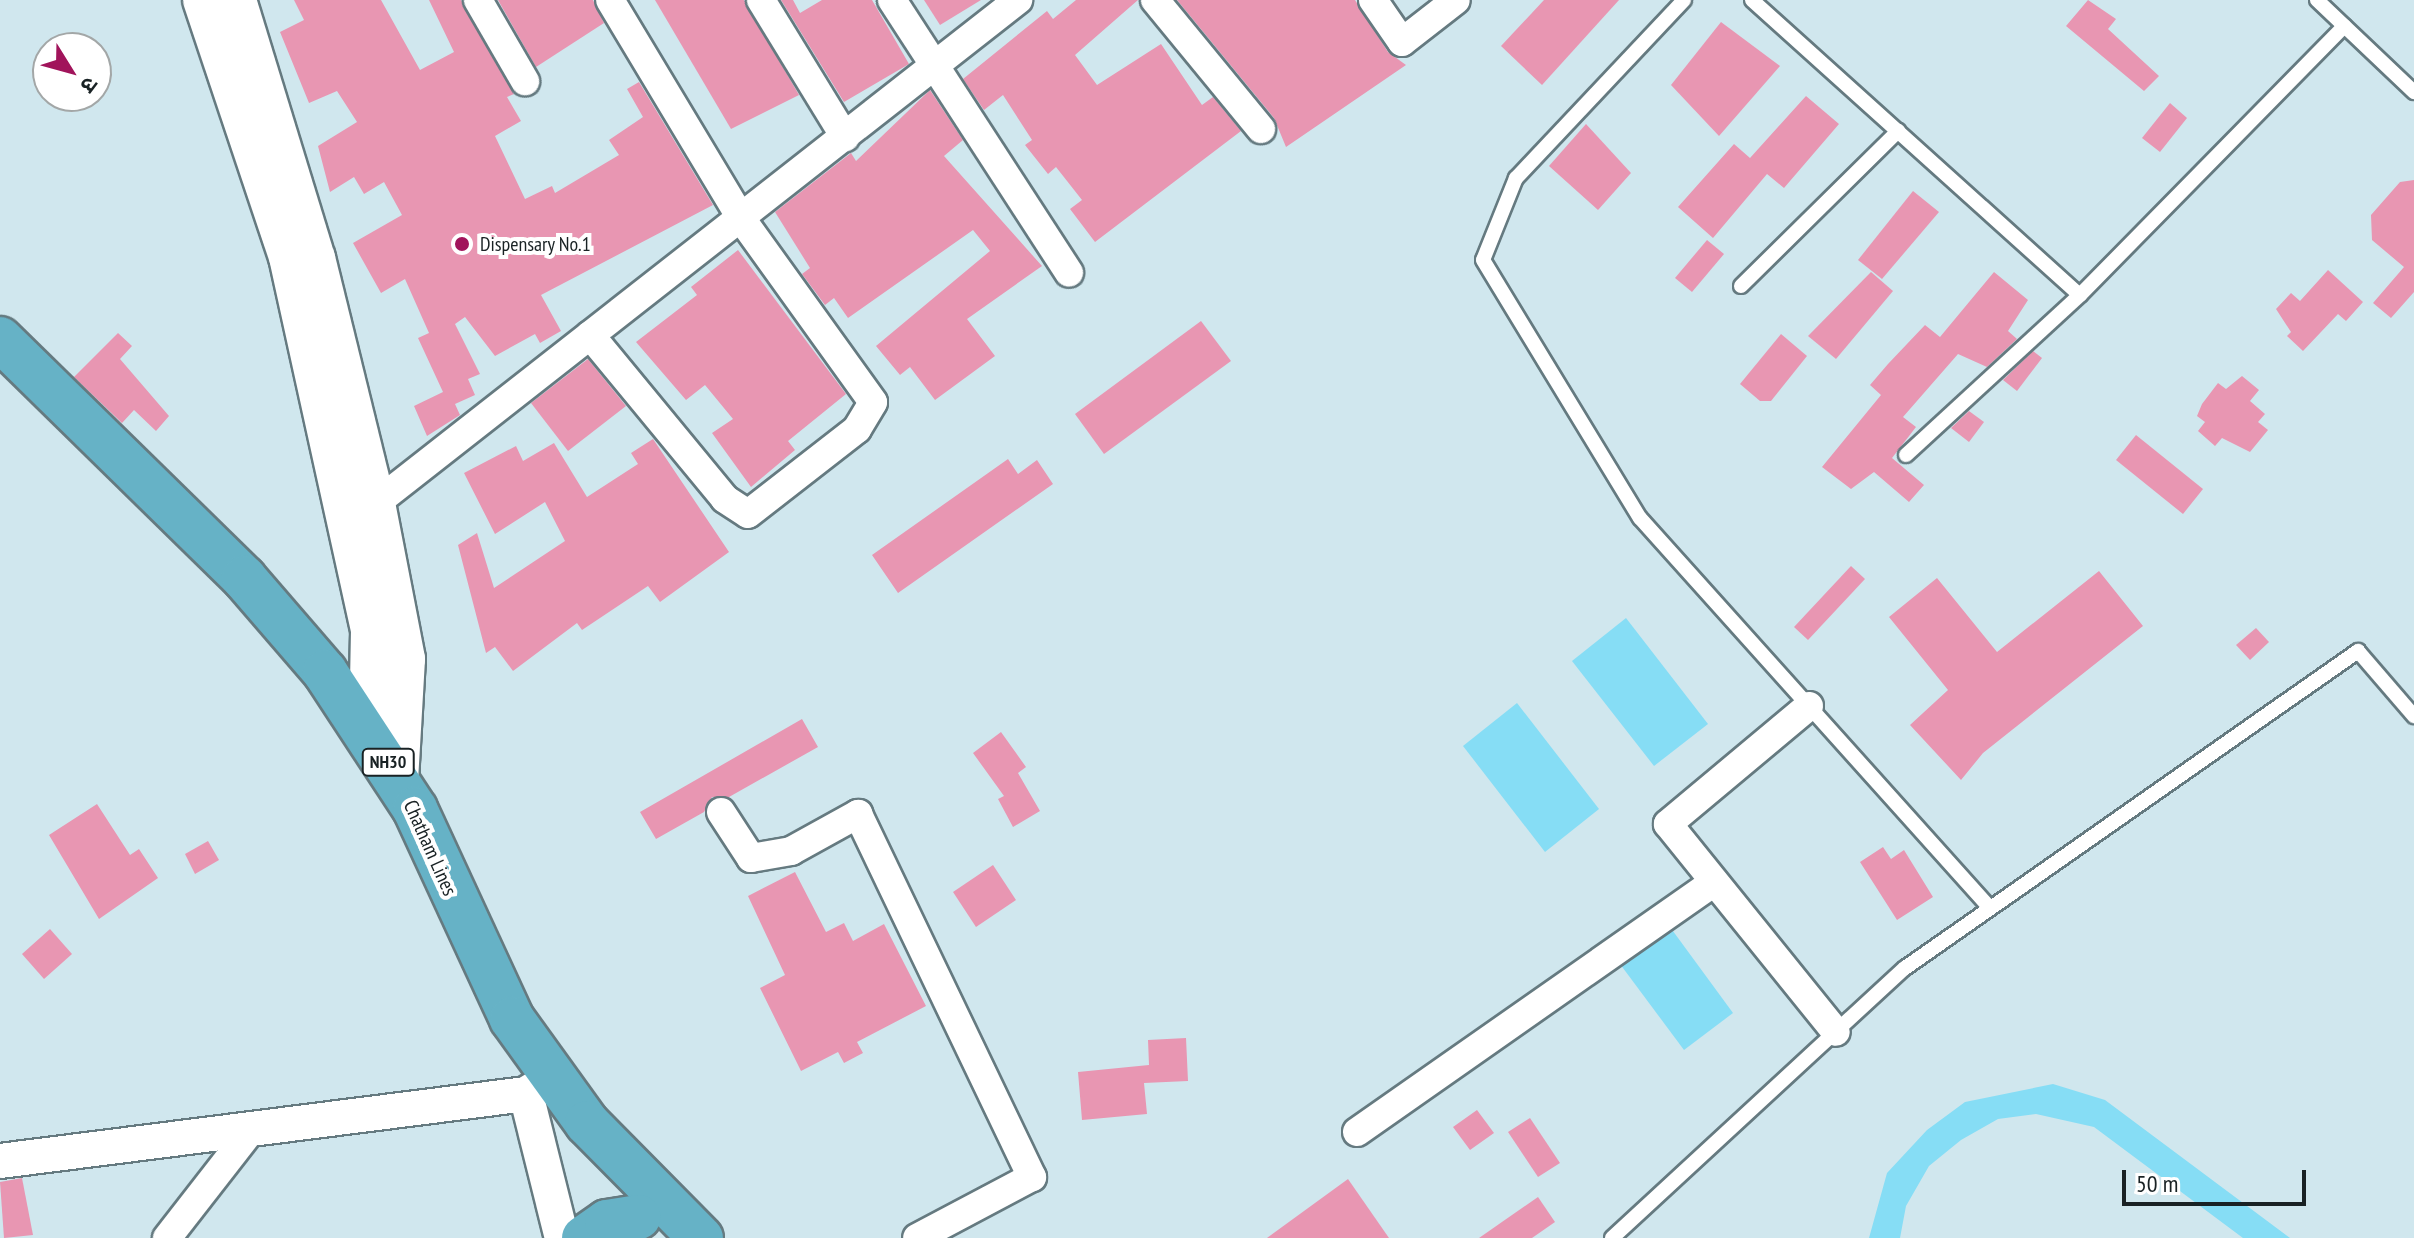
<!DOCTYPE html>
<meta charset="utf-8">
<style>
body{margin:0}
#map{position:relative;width:2414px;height:1238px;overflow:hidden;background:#d0e7ee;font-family:"PT Sans Narrow","Noto Sans Devanagari",sans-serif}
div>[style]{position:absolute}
.green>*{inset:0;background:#86ddf5}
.building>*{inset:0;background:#e896b2}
.roads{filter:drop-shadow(2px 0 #657a80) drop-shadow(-2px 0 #657a80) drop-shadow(0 2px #657a80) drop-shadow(0 -2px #657a80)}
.service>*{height:14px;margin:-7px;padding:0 7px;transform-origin:7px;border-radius:7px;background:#fff}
.minor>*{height:28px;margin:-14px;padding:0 14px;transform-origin:14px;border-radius:14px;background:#fff}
.tertiary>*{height:34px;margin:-17px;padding:0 17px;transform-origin:17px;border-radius:17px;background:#fff}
.secondary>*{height:38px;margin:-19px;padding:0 19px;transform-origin:19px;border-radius:19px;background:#fff}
.trunk>*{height:44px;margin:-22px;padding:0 22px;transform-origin:22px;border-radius:22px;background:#66b2c6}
.dots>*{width:22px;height:22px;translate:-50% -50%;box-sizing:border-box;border:4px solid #fff;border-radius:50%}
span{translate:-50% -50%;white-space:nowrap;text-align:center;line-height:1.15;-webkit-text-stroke:8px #fff;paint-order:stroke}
.shield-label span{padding:2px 6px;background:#fff;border:2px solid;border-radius:6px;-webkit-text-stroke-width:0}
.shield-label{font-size:18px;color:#192224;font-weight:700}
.poi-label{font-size:20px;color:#192224}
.left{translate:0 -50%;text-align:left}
.street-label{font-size:20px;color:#192224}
.north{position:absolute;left:32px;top:32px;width:80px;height:80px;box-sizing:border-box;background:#fff;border:2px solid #a3a7a7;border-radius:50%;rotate:127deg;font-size:22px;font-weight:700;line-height:32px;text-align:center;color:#192224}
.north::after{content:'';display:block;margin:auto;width:28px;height:36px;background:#a1145b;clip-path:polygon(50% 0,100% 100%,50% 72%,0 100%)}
.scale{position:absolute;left:2122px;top:1170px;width:184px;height:36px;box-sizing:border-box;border:4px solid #192224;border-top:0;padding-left:10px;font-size:24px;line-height:28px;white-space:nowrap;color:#192224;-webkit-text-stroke:6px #fff;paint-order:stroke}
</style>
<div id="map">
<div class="green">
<i style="clip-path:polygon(1626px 618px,1708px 724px,1654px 766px,1572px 661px)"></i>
<i style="clip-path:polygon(1517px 703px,1599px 809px,1545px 852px,1463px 746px)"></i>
<i style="clip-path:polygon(1670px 927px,1733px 1013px,1684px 1050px,1620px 964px)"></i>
<i style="clip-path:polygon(2053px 1084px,2105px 1100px,2290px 1238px,2243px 1238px,2094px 1127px,2036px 1114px,1998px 1119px,1961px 1140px,1929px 1166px,1906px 1206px,1900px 1238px,1869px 1238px,1887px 1173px,1927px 1130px,1965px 1102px)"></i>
</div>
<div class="building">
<i style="clip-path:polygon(294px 0,381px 0,420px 70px,454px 52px,429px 0,461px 0,514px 94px,507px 97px,521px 121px,495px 136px,525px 199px,552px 186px,555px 193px,619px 155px,609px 140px,643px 117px,627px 89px,639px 82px,713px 205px,541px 295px,561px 331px,540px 343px,535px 334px,495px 356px,465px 317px,455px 324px,480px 374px,468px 379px,475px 395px,455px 404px,460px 415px,427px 436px,414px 406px,443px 392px,418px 338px,429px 333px,405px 279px,381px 293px,353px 243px,402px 215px,384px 182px,364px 194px,354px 177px,330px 192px,318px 146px,357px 122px,337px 91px,309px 103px,280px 32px,304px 20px)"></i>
<i style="clip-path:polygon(498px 0,593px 0,604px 23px,536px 67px)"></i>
<i style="clip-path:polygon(655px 0,744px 0,799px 95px,731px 129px)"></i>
<i style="clip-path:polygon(781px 0,793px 0,800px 13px,822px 0,872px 0,909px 64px,844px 102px)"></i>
<i style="clip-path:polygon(924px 0,981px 0,940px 25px)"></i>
<i style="clip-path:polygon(1076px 0,1138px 0,1075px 55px,1097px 85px,1161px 44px,1202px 105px,1213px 97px,1241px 131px,1095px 242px,1070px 209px,1082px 200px,1056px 167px,1048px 174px,1025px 145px,1032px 140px,1003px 95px,984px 110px,963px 79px,1047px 11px,1053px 19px)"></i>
<i style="clip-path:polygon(1177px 0,1355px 0,1388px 52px,1406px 65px,1286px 147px,1274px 118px)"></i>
<i style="clip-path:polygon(1544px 0,1619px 0,1542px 85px,1501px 46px)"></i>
<i style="clip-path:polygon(2088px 0,2116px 19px,2108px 29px,2159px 76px,2144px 91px,2066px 26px)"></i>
<i style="clip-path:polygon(1721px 22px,1780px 66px,1719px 136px,1671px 85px)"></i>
<i style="clip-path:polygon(930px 90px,963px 140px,944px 156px,1042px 266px,967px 319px,995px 356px,935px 400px,910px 367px,900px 375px,876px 346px,990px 251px,973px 230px,848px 318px,834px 298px,825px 305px,802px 274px,810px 268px,775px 212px,851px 153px,856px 161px)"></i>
<i style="clip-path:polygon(1806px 96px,1839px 124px,1784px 188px,1767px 174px,1713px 238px,1678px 207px,1734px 144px,1750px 158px)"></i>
<i style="clip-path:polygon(2170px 103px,2187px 118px,2160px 152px,2142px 138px)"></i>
<i style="clip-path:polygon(1586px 124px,1631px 173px,1598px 210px,1549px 166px)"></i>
<i style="clip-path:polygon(2414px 180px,2414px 292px,2391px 318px,2373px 303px,2404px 267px,2372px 240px,2371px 215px,2400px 182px)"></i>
<i style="clip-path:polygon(1913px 191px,1939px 212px,1882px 279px,1858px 260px)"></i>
<i style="clip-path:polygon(1707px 240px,1724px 254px,1692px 292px,1675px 278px)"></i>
<i style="clip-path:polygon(738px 250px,846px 394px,788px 441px,795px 450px,751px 487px,712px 433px,733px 419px,705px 385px,686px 400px,636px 342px,697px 295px,691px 287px)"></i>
<i style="clip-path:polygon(2328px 270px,2363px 302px,2346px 321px,2338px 314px,2303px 351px,2287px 336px,2291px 332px,2276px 309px,2291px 293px,2300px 301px)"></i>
<i style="clip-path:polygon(1871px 272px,1893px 291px,1836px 359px,1808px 336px)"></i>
<i style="clip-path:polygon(1994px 272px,2028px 300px,2008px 331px,2017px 339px,1987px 367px,1958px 354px,1903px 417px,1916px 427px,1892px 458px,1924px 485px,1909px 502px,1874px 472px,1851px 489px,1822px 467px,1881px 395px,1870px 385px,1888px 364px,1925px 325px,1940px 337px)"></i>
<i style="clip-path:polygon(1201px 321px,1231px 361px,1104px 454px,1075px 414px)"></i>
<i style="clip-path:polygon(118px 333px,132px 346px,120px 359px,169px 416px,156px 431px,134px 410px,122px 423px,74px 377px)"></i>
<i style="clip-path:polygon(1781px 334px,1807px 356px,1771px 401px,1760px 401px,1740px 384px)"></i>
<i style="clip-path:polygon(2033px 351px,2042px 358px,2017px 391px,2003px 380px)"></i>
<i style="clip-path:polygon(588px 359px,626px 406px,568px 451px,531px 403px)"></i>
<i style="clip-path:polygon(2242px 376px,2259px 390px,2250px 401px,2265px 414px,2258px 422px,2268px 430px,2250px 452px,2222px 438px,2215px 446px,2198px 431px,2205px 422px,2197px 416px,2202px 404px,2218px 383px,2226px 389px)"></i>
<i style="clip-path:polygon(1969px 411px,1984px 422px,1969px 442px,1951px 428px)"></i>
<i style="clip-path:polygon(2136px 435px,2203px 489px,2183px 514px,2116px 460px)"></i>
<i style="clip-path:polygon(653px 439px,729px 552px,660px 602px,648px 586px,582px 630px,577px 623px,513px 671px,495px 647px,486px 653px,458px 545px,477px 533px,494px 588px,565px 541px,545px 502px,495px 534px,464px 473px,516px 446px,523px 461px,554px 443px,587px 497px,638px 464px,631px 453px)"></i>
<i style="clip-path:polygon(1008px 459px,1018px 474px,1037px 460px,1053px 484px,898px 593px,872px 555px)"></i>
<i style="clip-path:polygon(1851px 566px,1865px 579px,1808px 640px,1794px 627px)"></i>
<i style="clip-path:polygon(2099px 571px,2143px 626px,1983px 753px,1961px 780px,1910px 725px,1948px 690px,1889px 617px,1937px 578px,1997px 652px)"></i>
<i style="clip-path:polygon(2256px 628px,2269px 642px,2250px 660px,2236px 645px)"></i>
<i style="clip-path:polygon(802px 719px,818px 747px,729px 797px,712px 797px,704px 812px,656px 839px,640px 812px)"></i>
<i style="clip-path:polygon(1001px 732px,1026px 767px,1018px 773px,1040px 811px,1013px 827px,998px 799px,1004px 796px,973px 753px)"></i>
<i style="clip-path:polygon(97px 804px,130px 855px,139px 849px,158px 878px,99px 919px,49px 835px)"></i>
<i style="clip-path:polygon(208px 841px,219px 860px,195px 874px,185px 854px)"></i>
<i style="clip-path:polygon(1883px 847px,1891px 859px,1904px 850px,1933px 897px,1897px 920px,1860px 862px)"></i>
<i style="clip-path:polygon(993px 865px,1016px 900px,976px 927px,953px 892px)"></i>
<i style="clip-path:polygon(795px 872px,826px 932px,844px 923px,853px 941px,884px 924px,926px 1006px,857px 1042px,863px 1053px,844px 1063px,838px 1052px,801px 1071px,760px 988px,785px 975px,748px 896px)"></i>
<i style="clip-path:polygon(50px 929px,72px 954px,44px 979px,22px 954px)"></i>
<i style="clip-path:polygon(1186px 1038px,1188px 1081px,1144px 1083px,1147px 1114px,1082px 1120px,1078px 1072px,1149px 1065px,1148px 1040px)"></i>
<i style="clip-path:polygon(1477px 1110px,1494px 1133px,1470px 1150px,1453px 1127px)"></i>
<i style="clip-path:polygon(1530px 1118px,1560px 1163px,1538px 1177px,1508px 1132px)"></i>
<i style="clip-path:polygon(22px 1178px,33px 1235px,4px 1238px,0 1182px)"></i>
<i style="clip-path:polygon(1348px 1179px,1389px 1238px,1267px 1238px)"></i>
<i style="clip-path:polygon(1538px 1197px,1555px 1222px,1532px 1238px,1479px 1238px)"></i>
</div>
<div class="roads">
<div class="service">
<i style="left:1684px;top:0;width:245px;rotate:133.3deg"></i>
<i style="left:1516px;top:178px;width:88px;rotate:111.9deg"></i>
<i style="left:1483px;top:260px;width:302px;rotate:58.7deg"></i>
<i style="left:1640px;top:518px;width:524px;rotate:48.09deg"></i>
<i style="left:1752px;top:0;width:441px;rotate:42deg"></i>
<i style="left:2080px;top:295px;width:377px;rotate:-45.5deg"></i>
<i style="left:2317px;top:0;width:134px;rotate:43.5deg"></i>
<i style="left:1741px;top:286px;width:221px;rotate:-44.6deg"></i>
<i style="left:1906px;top:455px;width:236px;rotate:-42.6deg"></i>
<i style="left:1612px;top:1238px;width:398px;rotate:-42.7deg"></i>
<i style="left:1905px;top:968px;width:553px;rotate:-34.98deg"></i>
<i style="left:2358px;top:651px;width:86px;rotate:49.3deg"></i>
</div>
<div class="minor">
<i style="left:478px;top:0;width:94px;rotate:59.9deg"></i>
<i style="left:761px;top:0;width:161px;rotate:58.5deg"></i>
<i style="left:892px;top:0;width:325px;rotate:57deg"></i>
<i style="left:1155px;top:0;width:167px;rotate:50.6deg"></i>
<i style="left:1373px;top:0;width:51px;rotate:55.4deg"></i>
<i style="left:1402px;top:42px;width:68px;rotate:-37.9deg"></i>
<i style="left:590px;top:335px;width:212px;rotate:50.5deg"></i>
<i style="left:725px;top:499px;width:27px;rotate:33deg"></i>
<i style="left:748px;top:514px;width:138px;rotate:-37.9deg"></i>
<i style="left:857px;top:429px;width:31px;rotate:-59deg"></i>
<i style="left:873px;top:402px;width:226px;rotate:-125.7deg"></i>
<i style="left:741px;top:218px;width:254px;rotate:-121deg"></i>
<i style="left:376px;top:503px;width:816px;rotate:-38.08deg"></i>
<i style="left:1809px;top:706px;width:184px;rotate:140.1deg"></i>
<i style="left:1668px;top:824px;width:267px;rotate:51.1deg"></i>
<i style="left:721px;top:812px;width:55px;rotate:56.9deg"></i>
<i style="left:751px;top:858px;width:41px;rotate:-9.9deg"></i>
<i style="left:791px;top:851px;width:77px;rotate:-28.9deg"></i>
<i style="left:858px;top:814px;width:403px;rotate:64.4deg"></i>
<i style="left:1032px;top:1177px;width:130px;rotate:152.1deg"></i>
<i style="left:1357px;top:1132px;width:436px;rotate:-35deg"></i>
<i style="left:167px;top:1238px;width:138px;rotate:-52.1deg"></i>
</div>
<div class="tertiary">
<i style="left:526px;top:1094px;width:148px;rotate:76deg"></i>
<i style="left:0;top:1161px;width:530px;rotate:-7.26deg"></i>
<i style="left:526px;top:1094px;width:31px;rotate:-32deg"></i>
</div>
<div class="secondary">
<i style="left:202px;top:0;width:271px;rotate:71.5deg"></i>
<i style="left:288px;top:257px;width:383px;rotate:77.6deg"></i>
<i style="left:370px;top:631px;width:100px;rotate:91.1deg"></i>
<i style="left:237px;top:0;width:270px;rotate:73deg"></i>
<i style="left:316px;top:258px;width:252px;rotate:76.2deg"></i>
<i style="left:376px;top:503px;width:159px;rotate:79.1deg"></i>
<i style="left:406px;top:659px;width:123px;rotate:93.3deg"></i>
</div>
<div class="trunk">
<i style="left:0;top:339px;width:342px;rotate:44.4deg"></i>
<i style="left:244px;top:578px;width:124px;rotate:49.2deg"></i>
<i style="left:325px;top:672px;width:164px;rotate:56.7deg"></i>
<i style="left:415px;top:809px;width:231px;rotate:65.2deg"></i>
<i style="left:512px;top:1019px;width:128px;rotate:54.2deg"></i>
<i style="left:587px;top:1123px;width:162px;rotate:45.3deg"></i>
<i style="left:584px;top:1238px;width:28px;rotate:-35deg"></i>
<i style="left:607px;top:1222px;width:32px;rotate:-9deg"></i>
</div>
</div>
<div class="dots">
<i style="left:462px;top:244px;background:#a1145b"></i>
</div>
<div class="shield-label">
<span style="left:388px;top:762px">NH30</span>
</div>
<div class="poi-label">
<span class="left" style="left:480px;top:244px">Dispensary No.1</span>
</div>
<div class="street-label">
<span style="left:430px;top:848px;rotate:66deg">Chatham Lines</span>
</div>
<div class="north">उ</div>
<div class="scale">50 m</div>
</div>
